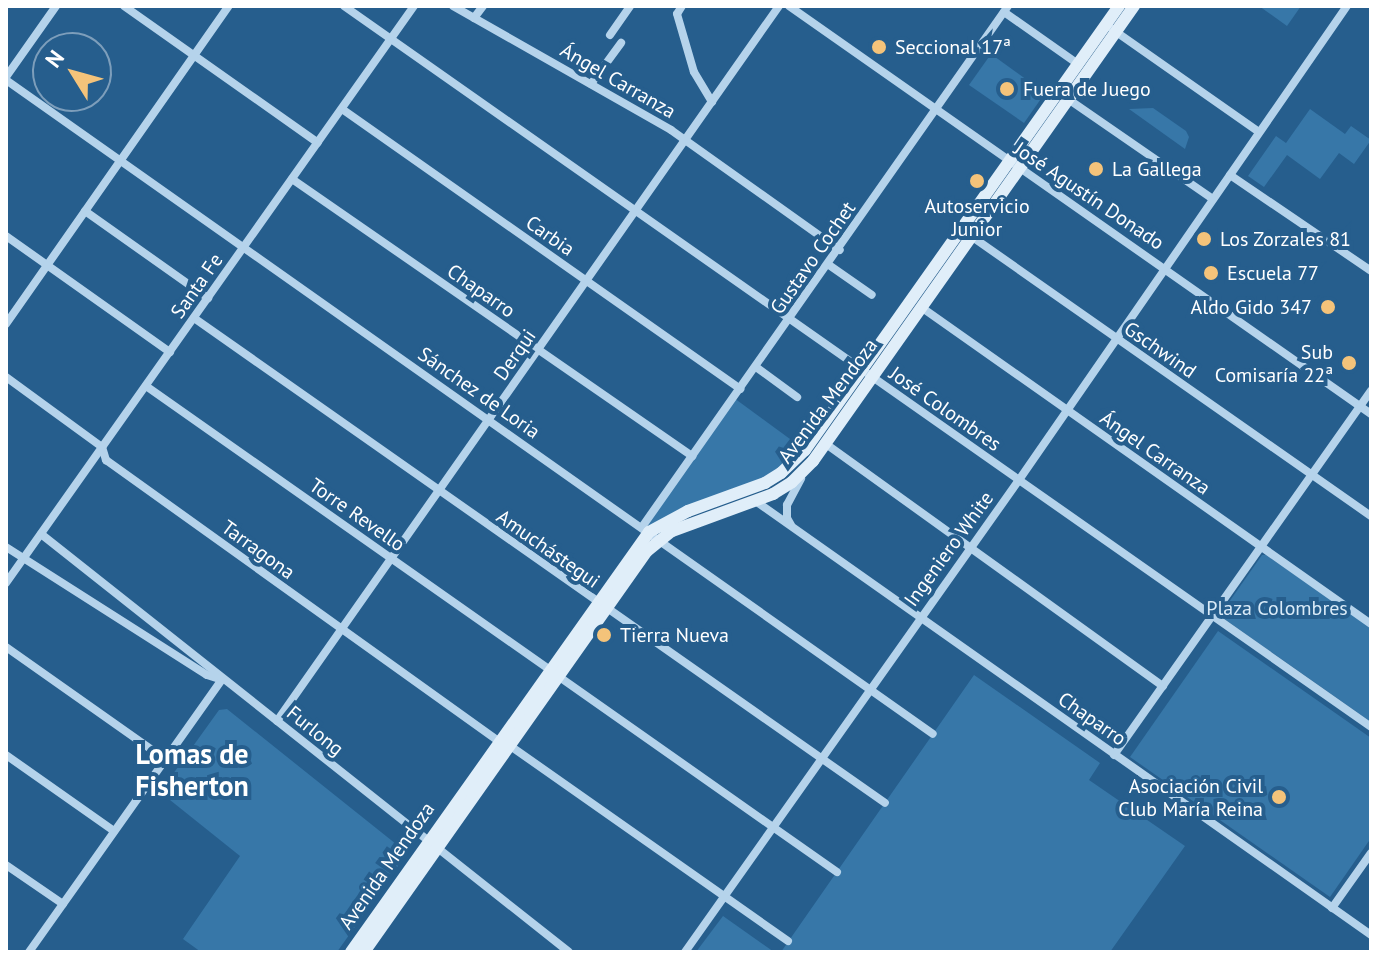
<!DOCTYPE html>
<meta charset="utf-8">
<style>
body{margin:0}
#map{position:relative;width:1377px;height:958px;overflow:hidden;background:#265e8d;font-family:"PT Sans",sans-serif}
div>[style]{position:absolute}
.green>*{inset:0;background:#3777a8}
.street>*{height:8px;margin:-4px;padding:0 4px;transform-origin:4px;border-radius:4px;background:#b5d3eb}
.secondary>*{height:12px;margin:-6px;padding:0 6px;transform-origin:6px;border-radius:6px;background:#e0eef9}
.dots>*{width:22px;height:22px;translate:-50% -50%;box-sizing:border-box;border:4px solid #265e8d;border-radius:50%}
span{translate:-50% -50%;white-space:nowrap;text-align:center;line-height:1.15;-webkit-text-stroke:8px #265e8d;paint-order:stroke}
.poi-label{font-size:20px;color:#fff}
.left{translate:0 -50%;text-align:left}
.right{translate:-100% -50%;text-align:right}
.street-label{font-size:20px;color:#fff}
.park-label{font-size:20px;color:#daebf8}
.district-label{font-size:28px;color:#fff;font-weight:700}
.frame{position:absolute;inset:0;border:8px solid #fff;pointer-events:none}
.north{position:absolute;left:32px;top:32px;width:80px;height:80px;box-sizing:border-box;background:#265e8d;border:2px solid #7d9ebb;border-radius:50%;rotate:307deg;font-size:22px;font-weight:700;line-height:32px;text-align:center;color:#fff}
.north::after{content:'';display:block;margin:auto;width:28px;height:36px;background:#f4c37a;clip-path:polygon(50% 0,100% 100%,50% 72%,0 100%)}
</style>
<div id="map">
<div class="green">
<i style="clip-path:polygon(1259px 6px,1301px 6px,1287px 26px)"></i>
<i style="clip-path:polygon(991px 54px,1045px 93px,1024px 123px,969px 85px)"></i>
<i style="clip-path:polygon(1153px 108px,1186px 131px,1189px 137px,1185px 149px,1129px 109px)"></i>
<i style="clip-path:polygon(1310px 109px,1345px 134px,1351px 126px,1371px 140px,1354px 164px,1339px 153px,1320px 179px,1287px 155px,1264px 187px,1248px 176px,1276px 136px,1286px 143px)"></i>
<i style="clip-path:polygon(734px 398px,805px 450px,781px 473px,649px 532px,642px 527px)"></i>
<i style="clip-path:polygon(1262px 555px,1266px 555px,1371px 627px,1371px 722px,1223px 618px,1222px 612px)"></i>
<i style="clip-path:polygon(1218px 631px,1371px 738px,1371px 838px,1330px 897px,1130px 757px)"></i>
<i style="clip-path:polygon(974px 675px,1100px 763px,1089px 780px,1185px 846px,1110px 952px,781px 952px)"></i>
<i style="clip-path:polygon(227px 709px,401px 848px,403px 859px,337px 952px,201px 952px,183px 939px,240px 856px,160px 792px,219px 710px)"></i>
<i style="clip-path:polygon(723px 916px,774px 952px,696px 952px)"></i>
</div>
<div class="street">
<i style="left:124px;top:6px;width:237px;rotate:35.2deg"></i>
<i style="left:344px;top:6px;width:1255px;rotate:35.07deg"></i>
<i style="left:453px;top:6px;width:251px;rotate:29.6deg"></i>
<i style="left:671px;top:130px;width:207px;rotate:35.4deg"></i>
<i style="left:682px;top:6px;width:9px;rotate:122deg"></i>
<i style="left:677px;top:14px;width:60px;rotate:73.7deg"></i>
<i style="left:694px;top:72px;width:35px;rotate:59deg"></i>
<i style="left:789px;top:6px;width:711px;rotate:35.03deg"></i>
<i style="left:1004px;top:12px;width:90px;rotate:35.1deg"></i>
<i style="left:474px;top:18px;width:15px;rotate:-53deg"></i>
<i style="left:1112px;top:29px;width:179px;rotate:35deg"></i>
<i style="left:610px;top:35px;width:35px;rotate:-55deg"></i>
<i style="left:6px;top:77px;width:87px;rotate:-54.8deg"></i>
<i style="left:6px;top:80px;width:1134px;rotate:35.2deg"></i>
<i style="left:591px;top:84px;width:51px;rotate:-53.8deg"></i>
<i style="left:1068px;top:99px;width:176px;rotate:34.6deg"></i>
<i style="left:342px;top:109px;width:487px;rotate:35.1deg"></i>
<i style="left:1230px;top:175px;width:171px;rotate:34.2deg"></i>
<i style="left:292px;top:179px;width:487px;rotate:34.7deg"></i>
<i style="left:85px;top:211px;width:151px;rotate:35.3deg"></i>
<i style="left:6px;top:236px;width:201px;rotate:35.3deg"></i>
<i style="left:971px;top:236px;width:488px;rotate:35deg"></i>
<i style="left:829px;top:265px;width:52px;rotate:34.9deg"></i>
<i style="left:921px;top:307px;width:550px;rotate:35.16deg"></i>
<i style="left:194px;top:318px;width:844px;rotate:35.06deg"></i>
<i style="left:6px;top:324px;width:388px;rotate:-55deg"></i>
<i style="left:756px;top:367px;width:51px;rotate:36.2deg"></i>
<i style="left:6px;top:377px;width:119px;rotate:36.1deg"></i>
<i style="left:102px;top:447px;width:14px;rotate:73deg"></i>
<i style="left:106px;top:460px;width:483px;rotate:35.6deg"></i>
<i style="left:146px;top:386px;width:494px;rotate:35.1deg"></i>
<i style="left:826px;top:444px;width:415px;rotate:35.7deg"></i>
<i style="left:754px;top:500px;width:755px;rotate:35.18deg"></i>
<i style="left:791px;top:525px;width:8px;rotate:-120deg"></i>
<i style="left:787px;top:518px;width:13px;rotate:-90deg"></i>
<i style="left:787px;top:505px;width:30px;rotate:-62deg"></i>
<i style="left:642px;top:527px;width:637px;rotate:-54.91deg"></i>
<i style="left:41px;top:534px;width:673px;rotate:38.37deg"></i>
<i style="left:6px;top:547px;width:238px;rotate:32.5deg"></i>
<i style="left:207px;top:675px;width:13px;rotate:18deg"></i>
<i style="left:6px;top:583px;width:707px;rotate:-54.74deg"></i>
<i style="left:6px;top:647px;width:194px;rotate:35.2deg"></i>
<i style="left:558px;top:676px;width:341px;rotate:35.1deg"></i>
<i style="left:277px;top:721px;width:874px;rotate:-54.93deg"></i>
<i style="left:509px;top:745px;width:341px;rotate:35.1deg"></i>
<i style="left:6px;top:755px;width:132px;rotate:35.1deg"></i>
<i style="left:1114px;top:755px;width:446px;rotate:-54.8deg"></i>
<i style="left:6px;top:865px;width:69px;rotate:34.4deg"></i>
<i style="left:1332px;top:908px;width:67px;rotate:-54.7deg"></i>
<i style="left:29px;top:952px;width:334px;rotate:-54.7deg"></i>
<i style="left:685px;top:952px;width:578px;rotate:-54.72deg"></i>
<i style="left:1019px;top:480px;width:576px;rotate:-55.32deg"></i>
</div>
<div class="secondary">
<i style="left:351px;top:952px;width:515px;rotate:-54.64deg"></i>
<i style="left:649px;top:532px;width:44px;rotate:-28.3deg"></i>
<i style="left:688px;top:511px;width:82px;rotate:-20deg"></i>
<i style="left:765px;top:483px;width:19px;rotate:-32deg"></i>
<i style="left:781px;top:473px;width:33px;rotate:-44deg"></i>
<i style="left:805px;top:450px;width:544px;rotate:-54.73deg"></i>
<i style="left:364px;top:952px;width:491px;rotate:-54.8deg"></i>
<i style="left:647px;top:551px;width:32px;rotate:-39deg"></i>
<i style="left:672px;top:531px;width:108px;rotate:-20.1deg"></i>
<i style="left:773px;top:494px;width:22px;rotate:-32deg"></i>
<i style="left:792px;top:482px;width:30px;rotate:-45deg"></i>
<i style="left:813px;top:461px;width:557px;rotate:-54.8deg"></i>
</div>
<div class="dots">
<i style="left:879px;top:47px;background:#f4c37a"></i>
<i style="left:1007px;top:89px;background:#f4c37a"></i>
<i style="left:1096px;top:169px;background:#f4c37a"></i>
<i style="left:977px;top:181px;background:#f4c37a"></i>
<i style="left:1204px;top:239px;background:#f4c37a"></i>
<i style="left:1211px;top:273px;background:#f4c37a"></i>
<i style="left:1328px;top:307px;background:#f4c37a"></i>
<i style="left:1349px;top:363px;background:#f4c37a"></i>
<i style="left:604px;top:635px;background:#f4c37a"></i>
<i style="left:1279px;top:797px;background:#f4c37a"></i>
</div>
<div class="poi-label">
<span class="left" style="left:895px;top:47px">Seccional 17ª</span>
<span class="left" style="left:1023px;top:89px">Fuera de Juego</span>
<span class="left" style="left:1112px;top:169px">La Gallega</span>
<span style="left:977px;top:218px">Autoservicio<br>Junior</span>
<span class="left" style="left:1220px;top:239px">Los Zorzales 81</span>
<span class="left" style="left:1227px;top:273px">Escuela 77</span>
<span class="right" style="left:1312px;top:307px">Aldo Gido 347</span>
<span class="right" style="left:1333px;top:364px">Sub<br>Comisaría 22ª</span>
<span class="left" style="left:620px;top:635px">Tierra Nueva</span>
<span class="right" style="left:1263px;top:798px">Asociación Civil<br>Club María Reina</span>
</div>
<div class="street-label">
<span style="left:618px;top:81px;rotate:30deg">Ángel Carranza</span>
<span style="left:1089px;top:196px;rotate:34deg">José Agustín Donado</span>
<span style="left:550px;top:236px;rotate:35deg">Carbia</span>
<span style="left:813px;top:258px;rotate:-55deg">Gustavo Cochet</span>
<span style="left:197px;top:286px;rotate:-55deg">Santa Fe</span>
<span style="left:481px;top:291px;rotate:35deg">Chaparro</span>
<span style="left:1160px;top:350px;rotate:35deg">Gschwind</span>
<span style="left:515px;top:355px;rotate:-55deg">Derqui</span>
<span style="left:479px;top:393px;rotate:35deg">Sánchez de Loria</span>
<span style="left:828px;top:401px;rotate:-53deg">Avenida Mendoza</span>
<span style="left:945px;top:409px;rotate:35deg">José Colombres</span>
<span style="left:1155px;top:453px;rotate:35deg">Ángel Carranza</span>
<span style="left:357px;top:515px;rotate:35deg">Torre Revello</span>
<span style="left:548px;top:549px;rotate:35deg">Amuchástegui</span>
<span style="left:949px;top:549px;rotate:-54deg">Ingeniero White</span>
<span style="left:258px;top:550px;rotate:36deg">Tarragona</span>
<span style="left:1092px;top:719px;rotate:35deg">Chaparro</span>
<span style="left:315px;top:731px;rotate:39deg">Furlong</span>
<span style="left:387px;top:866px;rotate:-55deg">Avenida Mendoza</span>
</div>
<div class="park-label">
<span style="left:1277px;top:608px">Plaza Colombres</span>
</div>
<div class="district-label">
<span style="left:192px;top:770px">Lomas de<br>Fisherton</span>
</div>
<div class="frame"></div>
<div class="north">N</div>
</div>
